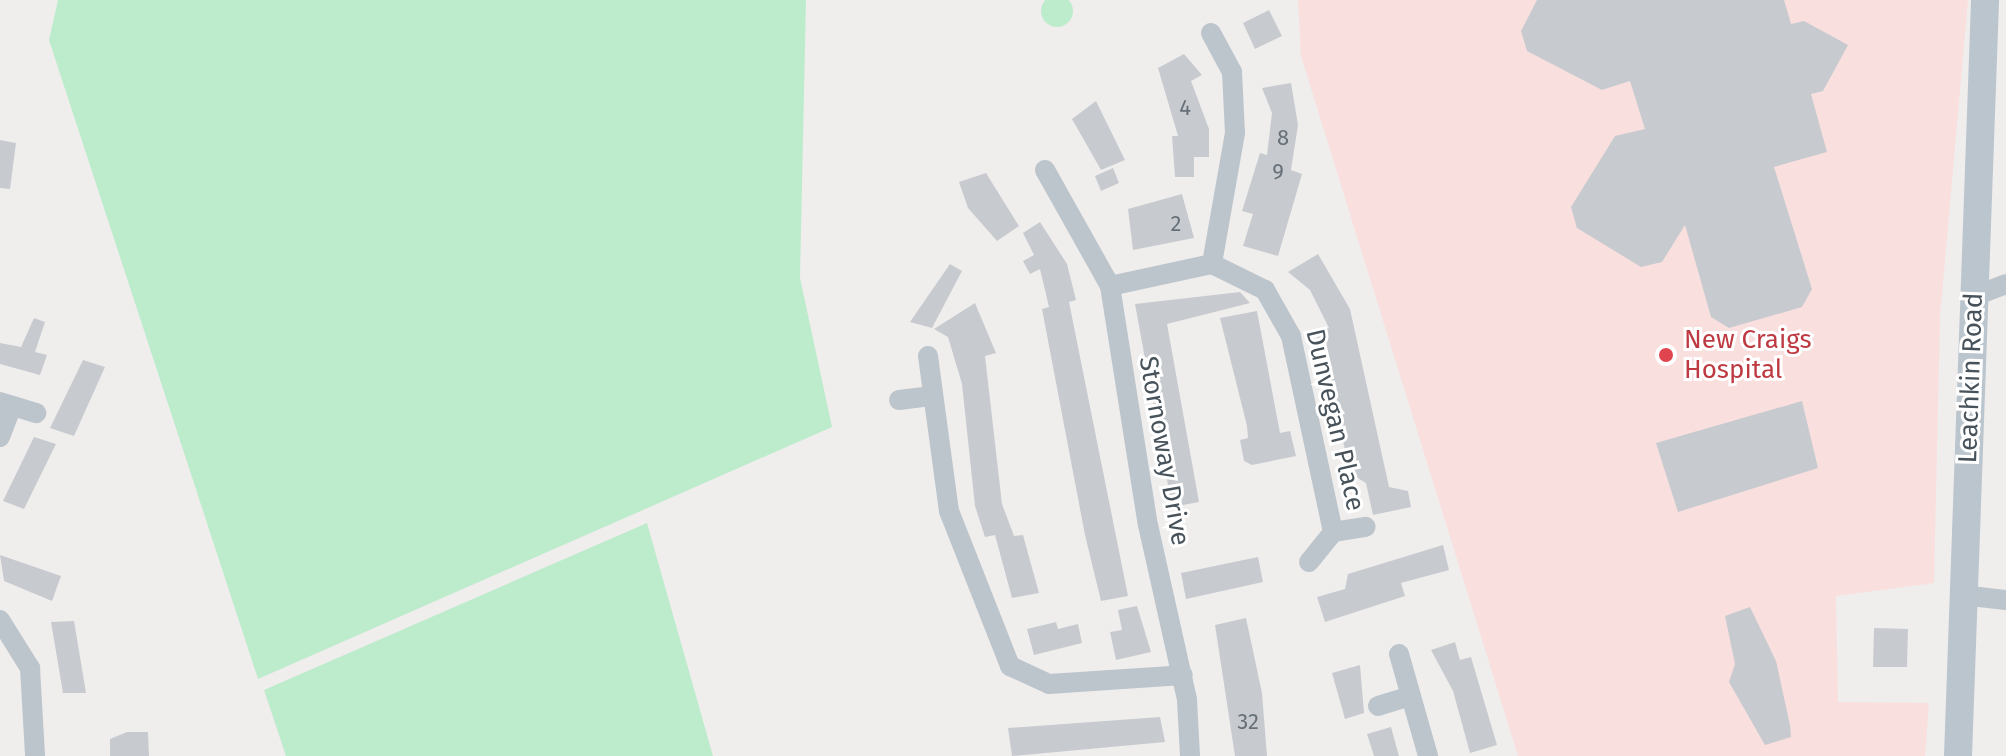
<!DOCTYPE html>
<style>
body{margin:0}
#map{position:relative;width:2006px;height:756px;overflow:hidden;background:#f0eded;font-family:"Fira Sans",sans-serif}
div>[style]{position:absolute}
.medical>*{inset:0;background:#f9dfde}
.green>*{inset:0;background:#bdeccd}
.round{border-radius:50%}
.building>*{inset:0;background:#c7cbd0}
.street>*{height:20px;margin:-10px;padding:0 10px;transform-origin:10px;border-radius:10px;background:#bcc5cc}
.secondary>*{height:28px;margin:-14px;padding:0 14px;transform-origin:14px;border-radius:14px;background:#bac5ce}
.dots>*{width:22px;height:22px;translate:-50% -50%;box-sizing:border-box;border:4px solid #fff;border-radius:50%}
span{translate:-50% -50%;white-space:nowrap;text-align:center;line-height:1.15;-webkit-text-stroke:6px #fff;paint-order:stroke}
.number-label{font-size:22px;color:#677078}
.number-label span{-webkit-text-stroke-width:0}
.health-label{font-size:26px;color:#be3a42}
.left{translate:0 -50%;text-align:left}
.street-label{font-size:26px;color:#47525a}
</style>
<div id="map">
<div class="medical">
<i style="clip-path:polygon(1298px 0,1968px 0,1940px 317px,1934px 583px,1836px 596px,1838px 702px,1929px 703px,1925px 756px,1518px 756px,1301px 56px)"></i>
</div>
<div class="green">
<i class="round" style="left:1041px;top:-5px;width:32px;height:32px"></i>
<i style="clip-path:polygon(58px 0,806px 0,800px 278px,832px 427px,258px 679px,49px 40px)"></i>
<i style="clip-path:polygon(647px 523px,713px 756px,286px 756px,264px 690px)"></i>
</div>
<div class="building">
<i style="clip-path:polygon(1537px 0,1784px 0,1791px 24px,1804px 21px,1848px 45px,1823px 91px,1811px 94px,1827px 152px,1774px 167px,1812px 289px,1802px 307px,1729px 328px,1711px 317px,1685px 225px,1662px 262px,1641px 267px,1577px 228px,1571px 207px,1615px 136px,1645px 129px,1630px 81px,1602px 90px,1527px 51px,1521px 31px)"></i>
<i style="clip-path:polygon(1269px 10px,1282px 36px,1255px 49px,1243px 23px)"></i>
<i style="clip-path:polygon(1184px 54px,1202px 75px,1191px 81px,1209px 129px,1209px 157px,1194px 157px,1194px 177px,1175px 177px,1172px 136px,1178px 136px,1158px 68px)"></i>
<i style="clip-path:polygon(1291px 83px,1298px 125px,1291px 170px,1302px 174px,1278px 256px,1243px 246px,1253px 214px,1242px 211px,1260px 153px,1267px 155px,1272px 113px,1262px 88px)"></i>
<i style="clip-path:polygon(1096px 101px,1125px 160px,1101px 170px,1072px 119px)"></i>
<i style="clip-path:polygon(0 140px,16px 143px,10px 189px,0 188px)"></i>
<i style="clip-path:polygon(1113px 168px,1119px 183px,1101px 191px,1095px 176px)"></i>
<i style="clip-path:polygon(986px 173px,1019px 226px,997px 241px,968px 208px,959px 182px)"></i>
<i style="clip-path:polygon(1182px 194px,1194px 238px,1133px 250px,1128px 209px)"></i>
<i style="clip-path:polygon(1040px 222px,1067px 264px,1076px 300px,1069px 302px,1128px 596px,1101px 601px,1085px 535px,1042px 309px,1049px 307px,1040px 269px,1030px 274px,1023px 261px,1034px 255px,1023px 233px)"></i>
<i style="clip-path:polygon(1318px 254px,1350px 309px,1389px 487px,1408px 491px,1411px 507px,1373px 515px,1366px 483px,1351px 474px,1316px 331px,1329px 328px,1310px 290px,1288px 272px)"></i>
<i style="clip-path:polygon(950px 264px,962px 271px,932px 328px,910px 322px)"></i>
<i style="clip-path:polygon(1240px 292px,1250px 303px,1167px 324px,1199px 502px,1172px 507px,1135px 304px)"></i>
<i style="clip-path:polygon(975px 303px,996px 353px,985px 356px,1002px 504px,1014px 536px,1023px 535px,1039px 593px,1012px 598px,995px 535px,985px 537px,975px 506px,962px 384px,948px 337px,934px 329px)"></i>
<i style="clip-path:polygon(1257px 311px,1280px 433px,1290px 431px,1296px 456px,1252px 465px,1244px 461px,1240px 440px,1248px 438px,1247px 426px,1220px 318px)"></i>
<i style="clip-path:polygon(34px 318px,45px 322px,35px 352px,47px 355px,40px 375px,0 364px,0 343px,21px 347px)"></i>
<i style="clip-path:polygon(83px 360px,105px 367px,74px 436px,50px 428px)"></i>
<i style="clip-path:polygon(1802px 401px,1818px 468px,1678px 512px,1656px 443px)"></i>
<i style="clip-path:polygon(34px 437px,56px 444px,24px 509px,3px 501px)"></i>
<i style="clip-path:polygon(1443px 545px,1449px 570px,1401px 583px,1405px 596px,1325px 622px,1317px 597px,1345px 589px,1348px 574px)"></i>
<i style="clip-path:polygon(0 555px,61px 576px,52px 601px,4px 581px)"></i>
<i style="clip-path:polygon(1258px 557px,1263px 582px,1186px 599px,1181px 573px)"></i>
<i style="clip-path:polygon(1137px 606px,1151px 652px,1116px 660px,1110px 632px,1122px 630px,1118px 610px)"></i>
<i style="clip-path:polygon(1750px 607px,1776px 661px,1790px 725px,1791px 737px,1765px 745px,1729px 682px,1735px 664px,1725px 616px)"></i>
<i style="clip-path:polygon(1246px 618px,1262px 693px,1267px 756px,1235px 756px,1215px 625px)"></i>
<i style="clip-path:polygon(74px 621px,86px 693px,63px 693px,51px 622px)"></i>
<i style="clip-path:polygon(1056px 622px,1058px 629px,1078px 624px,1082px 643px,1034px 655px,1027px 629px)"></i>
<i style="clip-path:polygon(1874px 628px,1908px 629px,1907px 667px,1873px 667px)"></i>
<i style="clip-path:polygon(1455px 642px,1460px 660px,1471px 657px,1497px 745px,1470px 753px,1453px 691px,1431px 650px)"></i>
<i style="clip-path:polygon(1360px 665px,1364px 713px,1345px 719px,1332px 673px)"></i>
<i style="clip-path:polygon(1160px 717px,1165px 742px,1012px 756px,1008px 728px)"></i>
<i style="clip-path:polygon(1391px 727px,1399px 756px,1374px 756px,1367px 734px)"></i>
<i style="clip-path:polygon(127px 732px,148px 732px,149px 756px,110px 756px,110px 739px)"></i>
</div>
<div class="street">
<i style="left:1211px;top:33px;width:44px;rotate:61.7deg"></i>
<i style="left:1232px;top:72px;width:61px;rotate:87.2deg"></i>
<i style="left:1235px;top:133px;width:133px;rotate:100deg"></i>
<i style="left:1045px;top:170px;width:133px;rotate:60.7deg"></i>
<i style="left:1110px;top:286px;width:242px;rotate:81deg"></i>
<i style="left:1148px;top:525px;width:179px;rotate:77.4deg"></i>
<i style="left:1187px;top:700px;width:56px;rotate:86.9deg"></i>
<i style="left:1110px;top:286px;width:104px;rotate:-12.2deg"></i>
<i style="left:1212px;top:264px;width:59px;rotate:26.1deg"></i>
<i style="left:1265px;top:290px;width:53px;rotate:60.5deg"></i>
<i style="left:1291px;top:336px;width:200px;rotate:77.9deg"></i>
<i style="left:1333px;top:532px;width:33px;rotate:-9deg"></i>
<i style="left:1975px;top:296px;width:33px;rotate:-21deg"></i>
<i style="left:928px;top:356px;width:156px;rotate:82.3deg"></i>
<i style="left:949px;top:511px;width:167px;rotate:68.5deg"></i>
<i style="left:1010px;top:666px;width:43px;rotate:24.8deg"></i>
<i style="left:1049px;top:684px;width:134px;rotate:-3.8deg"></i>
<i style="left:899px;top:400px;width:34px;rotate:-7deg"></i>
<i style="left:0;top:402px;width:38px;rotate:17deg"></i>
<i style="left:0;top:437px;width:33px;rotate:-69deg"></i>
<i style="left:1309px;top:562px;width:38px;rotate:-51deg"></i>
<i style="left:1962px;top:595px;width:44px;rotate:6.5deg"></i>
<i style="left:0;top:620px;width:57px;rotate:58deg"></i>
<i style="left:30px;top:668px;width:88px;rotate:86.7deg"></i>
<i style="left:1399px;top:654px;width:106px;rotate:74.1deg"></i>
<i style="left:1378px;top:706px;width:34px;rotate:-17deg"></i>
</div>
<div class="secondary">
<i style="left:1958px;top:756px;width:756px;rotate:-87.95deg"></i>
</div>
<div class="dots">
<i style="left:1666px;top:355px;background:#e0444e"></i>
</div>
<div class="number-label">
<span style="left:1185px;top:108px">4</span>
<span style="left:1283px;top:138px">8</span>
<span style="left:1278px;top:172px">9</span>
<span style="left:1176px;top:224px">2</span>
<span style="left:1248px;top:722px">32</span>
</div>
<div class="health-label">
<span class="left" style="left:1684px;top:355px">New Craigs<br>Hospital</span>
</div>
<div class="street-label">
<span style="left:1971px;top:378px;rotate:-88deg">Leachkin Road</span>
<span style="left:1335px;top:420px;rotate:77deg">Dunvegan Place</span>
<span style="left:1164px;top:451px;rotate:80deg">Stornoway Drive</span>
</div>
</div>
